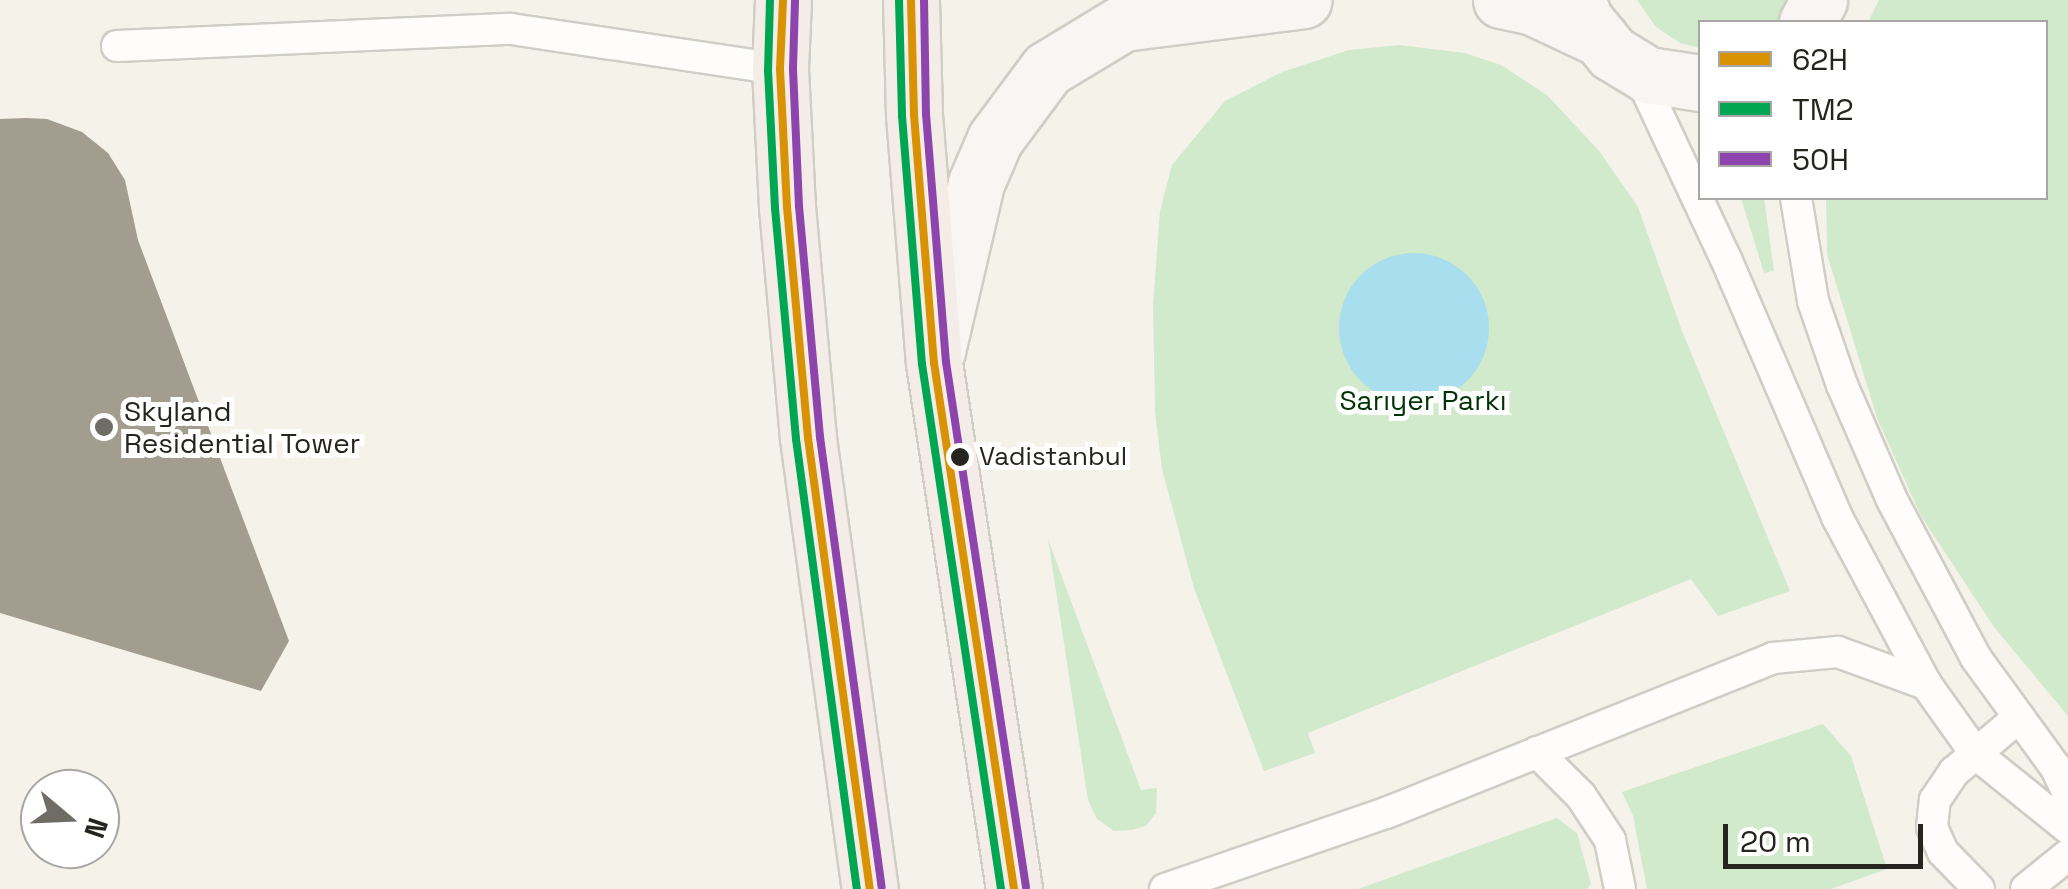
<!DOCTYPE html>
<meta charset="utf-8">
<style>
body{margin:0}
#map{position:relative;width:2068px;height:889px;overflow:hidden;background:#f5f2ea;font-family:"Space Grotesk",sans-serif}
div>[style]{position:absolute}
.green>*{inset:0;background:#d1eacc}
.water>*{inset:0;background:#a8deed}
.round{border-radius:50%}
.building>*{inset:0;background:#a29d8e}
.roads{filter:drop-shadow(2px 0 #cfcdc6) drop-shadow(-2px 0 #cfcdc6) drop-shadow(0 2px #cfcdc6) drop-shadow(0 -2px #cfcdc6)}
.lane>*{height:30px;margin:-15px;padding:0 15px;transform-origin:15px;border-radius:15px;background:#fefdfc}
.secondary>*{height:55px;margin:-27.5px;padding:0 27.5px;transform-origin:27.5px;border-radius:27.5px;background:#f8f5f2}
.primary>*{height:55px;margin:-27.5px;padding:0 27.5px;transform-origin:27.5px;border-radius:27.5px;background:#f4ede7}
.bus-1>*{height:8px;margin:-4px;padding:0 4px;transform-origin:4px;border-radius:4px;background:#d89204}
.bus-2>*{height:8px;margin:-4px;padding:0 4px;transform-origin:4px;border-radius:4px;background:#00a651}
.bus-3>*{height:8px;margin:-4px;padding:0 4px;transform-origin:4px;border-radius:4px;background:#8e44ad}
.dots>*{width:28px;height:28px;translate:-50% -50%;box-sizing:border-box;border:5px solid #fff;border-radius:50%}
span{translate:-50% -50%;white-space:nowrap;text-align:center;line-height:1.15;-webkit-text-stroke:10px #fff;paint-order:stroke}
.bus-label{font-size:26px;color:#26241e}
.left{translate:0 -50%;text-align:left}
.park-label{font-size:28px;color:#003405}
.poi-label{font-size:28px;color:#26241e}
.legend{position:absolute;left:1698px;top:20px;width:350px;height:180px;box-sizing:border-box;background:#fff;border:2px solid #a8a7a5;margin:0;padding:12px 18px;list-style:none;font-size:30px;color:#26241e}
.legend li{display:flex;align-items:center;gap:20px;height:50px}
.legend b{width:50px;border:2px solid #a8a7a5}
.north{position:absolute;left:20px;top:769px;width:100px;height:100px;box-sizing:border-box;background:#fff;border:2px solid #a8a7a5;border-radius:50%;rotate:109deg;font-size:28px;font-weight:700;line-height:40px;text-align:center;color:#26241e}
.north::after{content:'';display:block;margin:auto;width:35px;height:45px;background:#6e6c65;clip-path:polygon(50% 0,100% 100%,50% 72%,0 100%)}
.scale{position:absolute;left:1723px;top:824px;width:200px;height:45px;box-sizing:border-box;border:5px solid #26241e;border-top:0;padding-left:12px;font-size:30px;line-height:35px;white-space:nowrap;color:#26241e;-webkit-text-stroke:8px #fff;paint-order:stroke}
</style>
<div id="map">
<div class="green">
<i style="clip-path:polygon(1637px 0,1794px 0,1778px 22px,1700px 22px,1700px 48px,1680px 43px,1656px 27px)"></i>
<i style="clip-path:polygon(1879px 0,2068px 0,2068px 716px,1994px 627px,1921px 516px,1877px 418px,1827px 254px,1826px 198px,2046px 198px,2046px 22px,1868px 22px)"></i>
<i style="clip-path:polygon(1399px 45px,1465px 53px,1501px 65px,1547px 95px,1600px 152px,1638px 207px,1682px 331px,1790px 591px,1718px 616px,1691px 579px,1308px 733px,1315px 753px,1264px 771px,1194px 588px,1162px 469px,1155px 412px,1153px 305px,1160px 211px,1172px 165px,1225px 101px,1282px 72px,1349px 50px)"></i>
<i style="clip-path:polygon(1741px 198px,1764px 198px,1774px 271px,1764px 273px)"></i>
<i style="clip-path:polygon(1048px 539px,1141px 790px,1157px 788px,1156px 813px,1146px 826px,1132px 830px,1114px 831px,1097px 819px,1088px 800px)"></i>
<i style="clip-path:polygon(1823px 724px,1851px 756px,1887px 869px,1831px 889px,1647px 889px,1633px 816px,1622px 792px)"></i>
<i style="clip-path:polygon(1557px 818px,1577px 833px,1591px 884px,1587px 889px,1358px 889px)"></i>
</div>
<div class="water">
<i class="round" style="left:1339px;top:253px;width:150px;height:150px"></i>
</div>
<div class="building">
<i style="clip-path:polygon(26px 118px,47px 119px,82px 132px,108px 153px,125px 180px,138px 240px,289px 641px,261px 691px,0 613px,0 119px)"></i>
</div>
<div class="roads">
<div class="lane">
<i style="left:117px;top:46px;width:394px;rotate:-2.5deg"></i>
<i style="left:511px;top:29px;width:272px;rotate:8.5deg"></i>
<i style="left:1636px;top:68px;width:211px;rotate:64.8deg"></i>
<i style="left:1726px;top:259px;width:281px;rotate:66.7deg"></i>
<i style="left:1837px;top:517px;width:189px;rotate:61.9deg"></i>
<i style="left:1926px;top:684px;width:86px;rotate:54.5deg"></i>
<i style="left:1976px;top:754px;width:118px;rotate:38.8deg"></i>
<i style="left:1796px;top:198px;width:104px;rotate:80.6deg"></i>
<i style="left:1813px;top:301px;width:89px;rotate:71deg"></i>
<i style="left:1842px;top:385px;width:125px;rotate:66.5deg"></i>
<i style="left:1892px;top:500px;width:179px;rotate:62deg"></i>
<i style="left:1976px;top:658px;width:136px;rotate:54deg"></i>
<i style="left:2056px;top:768px;width:29px;rotate:65deg"></i>
<i style="left:1537px;top:752px;width:62px;rotate:45deg"></i>
<i style="left:1581px;top:796px;width:53px;rotate:56.6deg"></i>
<i style="left:1610px;top:840px;width:50px;rotate:78.5deg"></i>
<i style="left:1165px;top:889px;width:234px;rotate:-19deg"></i>
<i style="left:1386px;top:813px;width:417px;rotate:-21.8deg"></i>
<i style="left:1773px;top:658px;width:65px;rotate:-5.3deg"></i>
<i style="left:1838px;top:652px;width:94px;rotate:20deg"></i>
<i style="left:1979px;top:889px;width:52px;rotate:-134.2deg"></i>
<i style="left:1943px;top:852px;width:27px;rotate:-114deg"></i>
<i style="left:1932px;top:827px;width:27px;rotate:-84deg"></i>
<i style="left:1935px;top:800px;width:34px;rotate:-56deg"></i>
<i style="left:1954px;top:772px;width:85px;rotate:-40.2deg"></i>
<i style="left:2026px;top:889px;width:54px;rotate:-39deg"></i>
</div>
<div class="secondary">
<i style="left:1501px;top:0;width:33px;rotate:12deg"></i>
<i style="left:1533px;top:7px;width:75px;rotate:25.2deg"></i>
<i style="left:1577px;top:0;width:22px;rotate:68deg"></i>
<i style="left:1585px;top:20px;width:43px;rotate:50.7deg"></i>
<i style="left:1612px;top:53px;width:42px;rotate:31.4deg"></i>
<i style="left:1648px;top:75px;width:53px;rotate:8.7deg"></i>
<i style="left:1807px;top:22px;width:25px;rotate:-61deg"></i>
<i style="left:937px;top:351px;width:172px;rotate:-76.9deg"></i>
<i style="left:976px;top:183px;width:48px;rotate:-66.6deg"></i>
<i style="left:995px;top:139px;width:87px;rotate:-53.4deg"></i>
<i style="left:1047px;top:69px;width:89px;rotate:-31.2deg"></i>
<i style="left:1123px;top:23px;width:182px;rotate:-7.2deg"></i>
</div>
<div class="primary">
<i style="left:783px;top:0;width:69px;rotate:92.5deg"></i>
<i style="left:780px;top:69px;width:138px;rotate:87.1deg"></i>
<i style="left:787px;top:207px;width:232px;rotate:84.8deg"></i>
<i style="left:808px;top:438px;width:455px;rotate:82.2deg"></i>
<i style="left:911px;top:0;width:115px;rotate:88.5deg"></i>
<i style="left:914px;top:115px;width:249px;rotate:85.4deg"></i>
<i style="left:934px;top:363px;width:532px;rotate:81.35deg"></i>
</div>
</div>
<div class="bus-1">
<i style="left:783px;top:0;width:69px;rotate:92.5deg"></i>
<i style="left:780px;top:69px;width:138px;rotate:87.1deg"></i>
<i style="left:787px;top:207px;width:232px;rotate:84.8deg"></i>
<i style="left:808px;top:438px;width:455px;rotate:82.2deg"></i>
<i style="left:911px;top:0;width:115px;rotate:88.5deg"></i>
<i style="left:914px;top:115px;width:249px;rotate:85.4deg"></i>
<i style="left:934px;top:363px;width:532px;rotate:81.35deg"></i>
</div>
<div class="bus-2">
<i style="left:770px;top:0;width:70px;rotate:91.6deg"></i>
<i style="left:768px;top:70px;width:138px;rotate:87.1deg"></i>
<i style="left:775px;top:208px;width:232px;rotate:84.8deg"></i>
<i style="left:796px;top:439px;width:454px;rotate:82.3deg"></i>
<i style="left:899px;top:0;width:116px;rotate:88.5deg"></i>
<i style="left:902px;top:116px;width:249px;rotate:85.4deg"></i>
<i style="left:922px;top:364px;width:531px;rotate:81.44deg"></i>
</div>
<div class="bus-3">
<i style="left:924px;top:0;width:114px;rotate:89deg"></i>
<i style="left:926px;top:114px;width:249px;rotate:85.4deg"></i>
<i style="left:946px;top:362px;width:531px;rotate:81.34deg"></i>
<i style="left:795px;top:1px;width:68px;rotate:91.7deg"></i>
<i style="left:793px;top:69px;width:137px;rotate:87.5deg"></i>
<i style="left:799px;top:206px;width:232px;rotate:84.8deg"></i>
<i style="left:820px;top:437px;width:454px;rotate:82.2deg"></i>
</div>
<div class="dots">
<i style="left:104px;top:427px;background:#6e6c65"></i>
<i style="left:960px;top:457px;background:#26241e"></i>
</div>
<div class="bus-label">
<span class="left" style="left:979px;top:457px">Vadistanbul</span>
</div>
<div class="park-label">
<span style="left:1423px;top:400px">Sarıyer Parkı</span>
</div>
<div class="poi-label">
<span class="left" style="left:124px;top:427px">Skyland<br>Residential Tower</span>
</div>
<ul class="legend">
<li><b style="height:12px;background:#d89204"></b>62H</li>
<li><b style="height:12px;background:#00a651"></b>TM2</li>
<li><b style="height:12px;background:#8e44ad"></b>50H</li>
</ul>
<div class="north">N</div>
<div class="scale">20 m</div>
</div>
